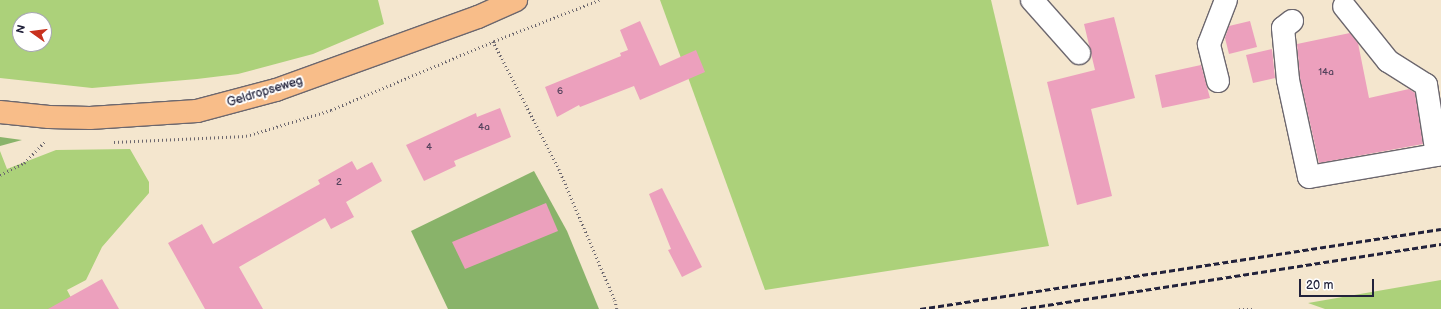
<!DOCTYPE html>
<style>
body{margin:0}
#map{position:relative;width:1441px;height:309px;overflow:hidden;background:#f4e6ce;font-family:"Balsamiq Sans",sans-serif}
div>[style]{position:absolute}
.green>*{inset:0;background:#acd17a}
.forest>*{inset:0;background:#89b36a}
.building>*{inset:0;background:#eca0bd}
.path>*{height:2.5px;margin-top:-1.25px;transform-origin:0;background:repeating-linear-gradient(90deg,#6c676e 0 1px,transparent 0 4px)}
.roads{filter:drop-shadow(1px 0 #6c676e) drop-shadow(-1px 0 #6c676e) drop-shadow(0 1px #6c676e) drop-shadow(0 -1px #6c676e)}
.minor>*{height:22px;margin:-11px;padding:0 11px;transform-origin:11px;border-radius:11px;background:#fff}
.major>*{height:22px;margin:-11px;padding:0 11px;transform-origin:11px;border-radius:11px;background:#f8bd89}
.rail>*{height:3px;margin-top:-1.5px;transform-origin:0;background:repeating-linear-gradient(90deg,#22223b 0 6px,transparent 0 9px)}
span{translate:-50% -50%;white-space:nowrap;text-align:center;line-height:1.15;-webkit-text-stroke:4px #fff;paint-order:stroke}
.number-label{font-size:10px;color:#54425c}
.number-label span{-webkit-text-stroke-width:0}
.street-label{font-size:12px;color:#22223b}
.north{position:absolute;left:12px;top:12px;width:40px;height:40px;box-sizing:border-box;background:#fff;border:1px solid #a7a7b1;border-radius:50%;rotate:284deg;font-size:11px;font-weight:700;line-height:16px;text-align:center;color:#22223b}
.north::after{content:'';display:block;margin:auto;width:14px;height:18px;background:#c8321e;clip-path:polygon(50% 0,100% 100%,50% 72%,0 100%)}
.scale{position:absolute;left:1299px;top:279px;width:75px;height:18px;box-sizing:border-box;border:2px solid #22223b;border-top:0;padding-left:5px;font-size:12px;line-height:14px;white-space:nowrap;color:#22223b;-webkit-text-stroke:3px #fff;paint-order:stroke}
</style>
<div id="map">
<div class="green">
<i style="clip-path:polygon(evenodd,0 0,378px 0,384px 24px,313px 54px,238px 74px,197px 79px,92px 88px,0 78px,0 0,20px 20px,44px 20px,44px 44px,20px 44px,20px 20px)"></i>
<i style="clip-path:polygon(660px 0,991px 0,1049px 246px,765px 290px)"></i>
<i style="clip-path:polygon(130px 149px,149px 182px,149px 193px,102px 247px,86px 280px,67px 290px,77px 309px,0 309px,0 151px,7px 169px,56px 150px)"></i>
<i style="clip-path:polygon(1441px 280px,1441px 309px,1325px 309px,1308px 303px)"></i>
</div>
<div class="forest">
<i style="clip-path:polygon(0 137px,22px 140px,0 146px)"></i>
<i style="clip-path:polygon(534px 171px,567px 231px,599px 309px,448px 309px,411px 231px)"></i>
</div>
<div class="building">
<i style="clip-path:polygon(1114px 17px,1135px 98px,1091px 109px,1112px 196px,1077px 205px,1047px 82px,1095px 70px,1084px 24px)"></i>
<i style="clip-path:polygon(640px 21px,660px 66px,696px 50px,705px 72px,640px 100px,634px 86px,580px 107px,579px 105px,557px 117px,545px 87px,621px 56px,620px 53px,628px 50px,620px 30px)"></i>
<i style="clip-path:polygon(1250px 21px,1257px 47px,1229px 54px,1225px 38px,1229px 26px)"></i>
<i style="clip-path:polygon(1350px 33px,1358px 43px,1369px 98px,1409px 89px,1415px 93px,1423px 144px,1319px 163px,1300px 78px,1297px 44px)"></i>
<i style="clip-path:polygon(1272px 49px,1275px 78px,1253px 83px,1246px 55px)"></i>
<i style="clip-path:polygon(1201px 65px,1210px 98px,1162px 108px,1155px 75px)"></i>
<i style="clip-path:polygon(500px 108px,511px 137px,454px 161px,456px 166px,424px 181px,406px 145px,476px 113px,477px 117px)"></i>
<i style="clip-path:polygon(352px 161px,357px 170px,372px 162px,382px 181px,346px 202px,354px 217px,331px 229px,325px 218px,239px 267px,263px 309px,205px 309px,168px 243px,202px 224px,213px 244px,309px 190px,320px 184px,318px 180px)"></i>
<i style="clip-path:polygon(662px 188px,702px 267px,682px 277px,668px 250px,671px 249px,649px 194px)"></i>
<i style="clip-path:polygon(546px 203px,558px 231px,465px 269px,452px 242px)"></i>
<i style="clip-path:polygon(102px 279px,119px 309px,48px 309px)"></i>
</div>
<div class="path">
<i style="left:493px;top:41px;width:144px;rotate:62.7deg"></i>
<i style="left:559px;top:169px;width:142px;rotate:66.9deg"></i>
<i style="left:615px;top:300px;width:9px;rotate:77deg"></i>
<i style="left:114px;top:142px;width:132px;rotate:-2.6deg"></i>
<i style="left:246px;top:136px;width:89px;rotate:-17deg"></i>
<i style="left:331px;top:110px;width:177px;rotate:-22.9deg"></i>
<i style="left:494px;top:41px;width:113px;rotate:-21.3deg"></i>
<i style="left:0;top:175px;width:27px;rotate:-27deg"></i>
<i style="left:24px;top:163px;width:30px;rotate:-46deg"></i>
<i style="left:1239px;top:309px;width:16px"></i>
</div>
<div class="roads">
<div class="minor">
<i style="left:1032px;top:0;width:71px;rotate:48.4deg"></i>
<i style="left:1292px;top:21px;width:11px;rotate:142deg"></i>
<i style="left:1283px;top:28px;width:52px;rotate:84.5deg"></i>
<i style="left:1288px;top:80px;width:99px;rotate:77.8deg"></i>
<i style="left:1309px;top:177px;width:130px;rotate:-9.8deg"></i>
<i style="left:1437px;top:155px;width:71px;rotate:-98.9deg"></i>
<i style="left:1426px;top:85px;width:45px;rotate:-147.7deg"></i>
<i style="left:1388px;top:61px;width:70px;rotate:-128.7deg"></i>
<i style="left:1218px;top:81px;width:38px;rotate:-104deg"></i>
<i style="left:1209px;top:44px;width:47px;rotate:-68.9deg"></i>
</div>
<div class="major">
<i style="left:0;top:112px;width:49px;rotate:5.8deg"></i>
<i style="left:49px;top:117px;width:41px;rotate:1.4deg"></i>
<i style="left:90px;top:118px;width:107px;rotate:-3.7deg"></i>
<i style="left:197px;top:111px;width:82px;rotate:-14.9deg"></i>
<i style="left:276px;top:90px;width:215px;rotate:-19.9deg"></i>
<i style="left:478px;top:17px;width:42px;rotate:-24.1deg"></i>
</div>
</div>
<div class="rail">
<i style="left:920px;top:309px;width:527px;rotate:-8.73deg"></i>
<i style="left:1021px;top:309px;width:425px;rotate:-8.8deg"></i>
</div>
<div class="number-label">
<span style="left:1326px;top:73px">14a</span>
<span style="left:560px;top:92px">6</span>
<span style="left:484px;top:128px">4a</span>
<span style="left:429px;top:148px">4</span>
<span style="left:339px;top:183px">2</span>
</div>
<div class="street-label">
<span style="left:265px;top:92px;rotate:-17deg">Geldropseweg</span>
</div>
<div class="north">N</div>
<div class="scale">20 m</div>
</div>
